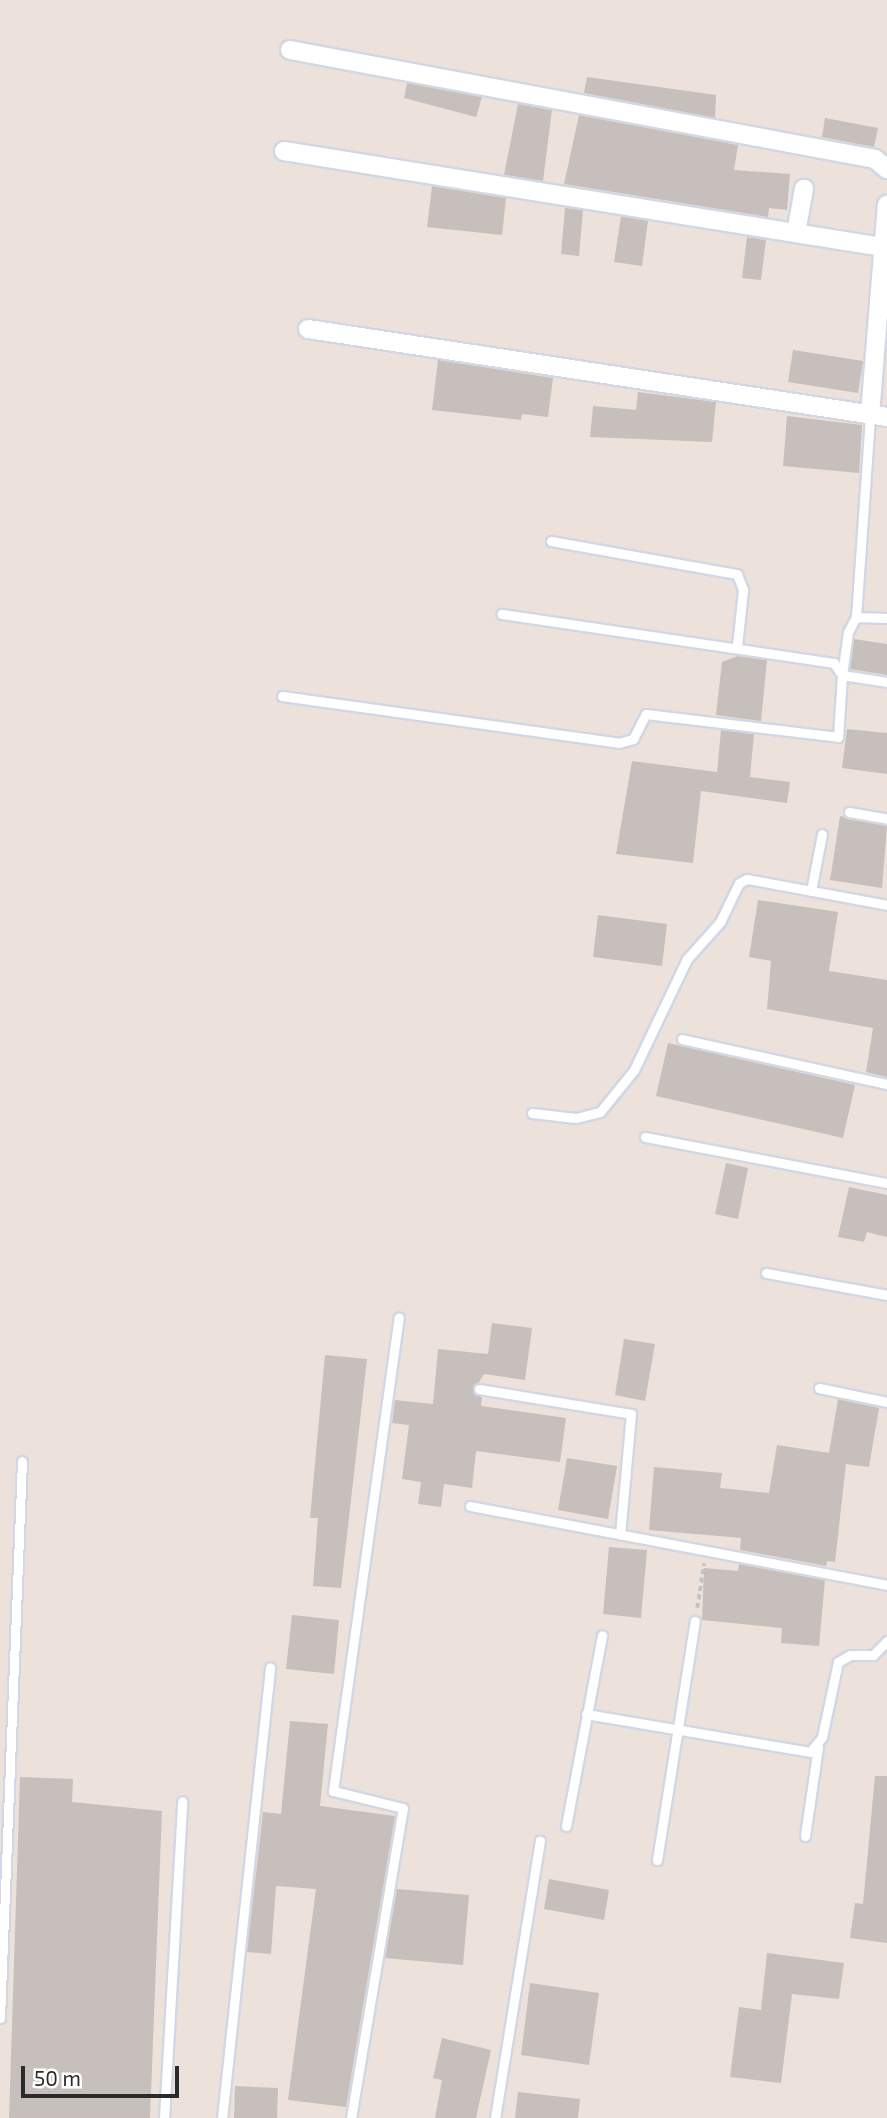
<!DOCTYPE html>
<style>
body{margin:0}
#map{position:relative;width:887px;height:2118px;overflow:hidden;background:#ece2db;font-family:"Exo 2",sans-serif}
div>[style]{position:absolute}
.building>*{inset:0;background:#c7bfbb}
.path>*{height:3.5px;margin-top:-1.75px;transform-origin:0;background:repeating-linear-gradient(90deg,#c3c3c3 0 5px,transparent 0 8.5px)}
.roads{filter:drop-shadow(2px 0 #d1d7e3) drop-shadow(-2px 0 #d1d7e3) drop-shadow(0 2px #d1d7e3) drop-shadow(0 -2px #d1d7e3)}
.service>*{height:9px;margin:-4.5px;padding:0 4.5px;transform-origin:4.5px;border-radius:4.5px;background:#fff}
.minor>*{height:18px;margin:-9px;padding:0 9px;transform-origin:9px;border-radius:9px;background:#fff}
span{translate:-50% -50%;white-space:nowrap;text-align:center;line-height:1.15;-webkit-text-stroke:5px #fff;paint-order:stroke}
.scale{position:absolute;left:21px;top:2066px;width:158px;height:32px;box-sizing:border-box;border:4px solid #2a2a2a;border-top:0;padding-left:9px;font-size:21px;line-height:24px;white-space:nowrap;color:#2a2a2a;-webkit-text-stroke:5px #fff;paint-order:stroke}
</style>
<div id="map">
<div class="building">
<i style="clip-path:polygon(587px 77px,716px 95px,715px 118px,584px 93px)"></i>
<i style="clip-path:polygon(407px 83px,482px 97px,476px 117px,404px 98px)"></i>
<i style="clip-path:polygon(518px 104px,552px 110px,543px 181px,504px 175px)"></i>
<i style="clip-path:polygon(579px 115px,738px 145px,734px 170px,790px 174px,787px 210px,769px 208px,768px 217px,564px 184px)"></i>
<i style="clip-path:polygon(825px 118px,878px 128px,874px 147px,822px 137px)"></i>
<i style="clip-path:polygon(432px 186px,506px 198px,502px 235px,427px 227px)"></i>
<i style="clip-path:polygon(565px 208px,583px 210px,579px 256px,561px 254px)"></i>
<i style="clip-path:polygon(621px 216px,648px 221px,642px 266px,614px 262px)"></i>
<i style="clip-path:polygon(747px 237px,766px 240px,761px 280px,742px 278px)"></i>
<i style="clip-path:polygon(793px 350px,863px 361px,858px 393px,788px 382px)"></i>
<i style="clip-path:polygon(438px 360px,553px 378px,548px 417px,522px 414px,521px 420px,432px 410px)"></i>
<i style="clip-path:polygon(638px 392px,716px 402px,712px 442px,590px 437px,593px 406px,636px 410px)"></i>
<i style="clip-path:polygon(787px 416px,862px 425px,859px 473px,783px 466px)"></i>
<i style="clip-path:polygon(854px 639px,887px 644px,887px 675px,850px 669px)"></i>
<i style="clip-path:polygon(738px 656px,767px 660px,761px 721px,716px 715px,722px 662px)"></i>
<i style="clip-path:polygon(847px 729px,887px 733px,887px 774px,842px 768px)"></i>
<i style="clip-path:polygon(721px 730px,754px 734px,750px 777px,790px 782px,787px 803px,701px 791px,693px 863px,616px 854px,632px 761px,717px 772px)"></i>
<i style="clip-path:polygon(840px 816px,887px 826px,882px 888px,830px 880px)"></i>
<i style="clip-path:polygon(758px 900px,838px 912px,829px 971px,887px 980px,887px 1077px,866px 1072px,873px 1028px,767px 1009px,771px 961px,749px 957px)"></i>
<i style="clip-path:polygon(598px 915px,667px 924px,662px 966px,593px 957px)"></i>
<i style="clip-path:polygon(668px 1043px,855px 1085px,843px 1138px,656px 1096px)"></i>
<i style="clip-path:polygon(726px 1163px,748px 1168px,738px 1219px,715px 1214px)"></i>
<i style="clip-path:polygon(849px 1187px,887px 1195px,887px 1237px,867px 1232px,864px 1242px,838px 1237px)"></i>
<i style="clip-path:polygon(492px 1323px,532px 1328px,525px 1380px,484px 1374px,473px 1392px,482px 1397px,481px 1406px,566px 1418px,560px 1462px,476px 1451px,472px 1488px,444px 1484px,441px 1507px,418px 1504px,421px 1482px,402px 1479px,409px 1425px,392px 1423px,395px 1400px,433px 1404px,438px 1349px,488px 1354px)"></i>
<i style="clip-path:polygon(624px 1339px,655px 1344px,645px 1401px,615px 1395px)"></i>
<i style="clip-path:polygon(325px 1355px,367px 1359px,341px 1588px,313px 1586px,318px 1518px,310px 1518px)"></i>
<i style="clip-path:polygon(838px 1399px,879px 1408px,869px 1467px,846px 1464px,835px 1562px,827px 1561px,826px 1566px,740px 1550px,741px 1538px,649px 1530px,654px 1467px,722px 1473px,720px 1488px,769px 1493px,777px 1445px,829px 1453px)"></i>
<i style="clip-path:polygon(567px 1458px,617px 1466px,608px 1519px,558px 1510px)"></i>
<i style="clip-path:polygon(609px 1547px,647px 1550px,641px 1618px,603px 1614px)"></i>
<i style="clip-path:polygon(739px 1564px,825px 1580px,819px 1646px,781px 1643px,782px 1628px,702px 1620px,704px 1568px,738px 1571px)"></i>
<i style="clip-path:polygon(292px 1615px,339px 1620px,334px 1674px,286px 1669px)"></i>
<i style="clip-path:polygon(290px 1721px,328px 1724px,320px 1806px,395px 1816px,346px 2107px,288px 2100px,316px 1889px,276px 1886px,271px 1954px,247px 1952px,263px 1812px,281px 1814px)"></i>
<i style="clip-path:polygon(875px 1776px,887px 1776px,887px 1943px,850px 1938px,855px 1903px,863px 1904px)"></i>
<i style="clip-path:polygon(20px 1777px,73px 1779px,72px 1802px,162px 1811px,150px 2118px,9px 2118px)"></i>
<i style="clip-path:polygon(549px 1879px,609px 1890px,604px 1920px,544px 1909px)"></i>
<i style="clip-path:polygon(397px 1889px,469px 1895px,463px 1965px,385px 1958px)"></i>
<i style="clip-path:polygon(767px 1953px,844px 1963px,839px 1999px,792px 1994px,781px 2083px,730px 2077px,739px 2007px,761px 2010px)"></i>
<i style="clip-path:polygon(530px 1983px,599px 1993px,589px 2065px,521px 2055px)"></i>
<i style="clip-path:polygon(442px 2038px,491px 2050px,476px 2118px,435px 2118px,442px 2080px,433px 2078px)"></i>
<i style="clip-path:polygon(235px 2086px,278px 2088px,277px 2118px,234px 2118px)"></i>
<i style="clip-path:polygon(518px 2092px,580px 2099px,578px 2118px,515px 2118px)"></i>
</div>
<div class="path">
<i style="left:697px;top:1608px;width:45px;rotate:-81deg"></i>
</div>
<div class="roads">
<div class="service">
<i style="left:551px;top:541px;width:189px;rotate:10.1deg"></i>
<i style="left:737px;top:574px;width:17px;rotate:69deg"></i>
<i style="left:743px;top:590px;width:56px;rotate:96.1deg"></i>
<i style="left:856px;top:617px;width:202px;rotate:-86deg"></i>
<i style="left:887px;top:618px;width:31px;rotate:-178deg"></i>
<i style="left:856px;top:617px;width:17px;rotate:118deg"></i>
<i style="left:848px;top:632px;width:43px;rotate:97.9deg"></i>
<i style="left:842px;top:675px;width:46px;rotate:8.8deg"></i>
<i style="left:282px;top:696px;width:340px;rotate:7.9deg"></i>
<i style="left:619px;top:743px;width:15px;rotate:-16deg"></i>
<i style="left:633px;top:739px;width:28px;rotate:-63deg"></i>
<i style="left:646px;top:714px;width:193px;rotate:6.8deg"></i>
<i style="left:838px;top:737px;width:62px;rotate:-86.3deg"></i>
<i style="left:842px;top:675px;width:14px;rotate:-124deg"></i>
<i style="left:834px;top:663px;width:336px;rotate:-171.6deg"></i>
<i style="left:849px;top:812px;width:39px;rotate:10deg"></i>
<i style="left:811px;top:891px;width:58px;rotate:-79.1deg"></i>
<i style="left:682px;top:1039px;width:210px;rotate:12.4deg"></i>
<i style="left:532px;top:1113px;width:44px;rotate:6.5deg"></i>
<i style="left:576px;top:1118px;width:25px;rotate:-14deg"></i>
<i style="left:600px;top:1112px;width:54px;rotate:-51deg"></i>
<i style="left:634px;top:1070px;width:123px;rotate:-64.5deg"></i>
<i style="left:687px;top:959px;width:50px;rotate:-48.3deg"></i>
<i style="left:720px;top:922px;width:43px;rotate:-64deg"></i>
<i style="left:739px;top:883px;width:9px;rotate:-27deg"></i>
<i style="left:747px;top:879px;width:142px;rotate:10.5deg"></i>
<i style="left:645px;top:1137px;width:246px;rotate:10.8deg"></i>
<i style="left:766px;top:1273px;width:123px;rotate:10.3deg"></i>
<i style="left:819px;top:1388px;width:69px;rotate:11.6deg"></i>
<i style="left:479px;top:1389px;width:154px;rotate:9.3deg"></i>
<i style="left:631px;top:1414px;width:121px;rotate:95.2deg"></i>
<i style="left:470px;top:1506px;width:424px;rotate:10.7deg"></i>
<i style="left:586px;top:1714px;width:227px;rotate:9.6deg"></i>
<i style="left:810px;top:1752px;width:19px;rotate:-51deg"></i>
<i style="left:822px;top:1737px;width:77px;rotate:-78deg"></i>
<i style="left:838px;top:1662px;width:14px;rotate:-30deg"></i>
<i style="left:850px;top:1655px;width:23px"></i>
<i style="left:873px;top:1655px;width:20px;rotate:-45deg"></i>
<i style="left:566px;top:1826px;width:194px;rotate:-79.3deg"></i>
<i style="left:805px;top:1836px;width:90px;rotate:-81.7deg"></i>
<i style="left:657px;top:1860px;width:242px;rotate:-81deg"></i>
<i style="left:0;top:2018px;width:557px;rotate:-87.74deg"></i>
<i style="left:164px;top:2118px;width:317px;rotate:-86.7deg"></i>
<i style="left:222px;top:2118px;width:453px;rotate:-83.9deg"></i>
<i style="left:351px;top:2118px;width:314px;rotate:-80.5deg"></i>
<i style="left:403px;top:1808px;width:72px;rotate:-166.3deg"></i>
<i style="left:333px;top:1791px;width:478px;rotate:-82.1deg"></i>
<i style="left:495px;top:2118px;width:281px;rotate:-80.8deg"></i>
</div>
<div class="minor">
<i style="left:290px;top:50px;width:595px;rotate:10.55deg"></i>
<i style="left:875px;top:159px;width:16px;rotate:40deg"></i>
<i style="left:284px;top:151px;width:607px;rotate:9.11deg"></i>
<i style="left:796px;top:233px;width:45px;rotate:-79.7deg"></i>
<i style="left:308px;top:329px;width:586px;rotate:8.64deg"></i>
<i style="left:870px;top:415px;width:211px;rotate:-85.4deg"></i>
</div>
</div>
<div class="scale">50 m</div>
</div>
